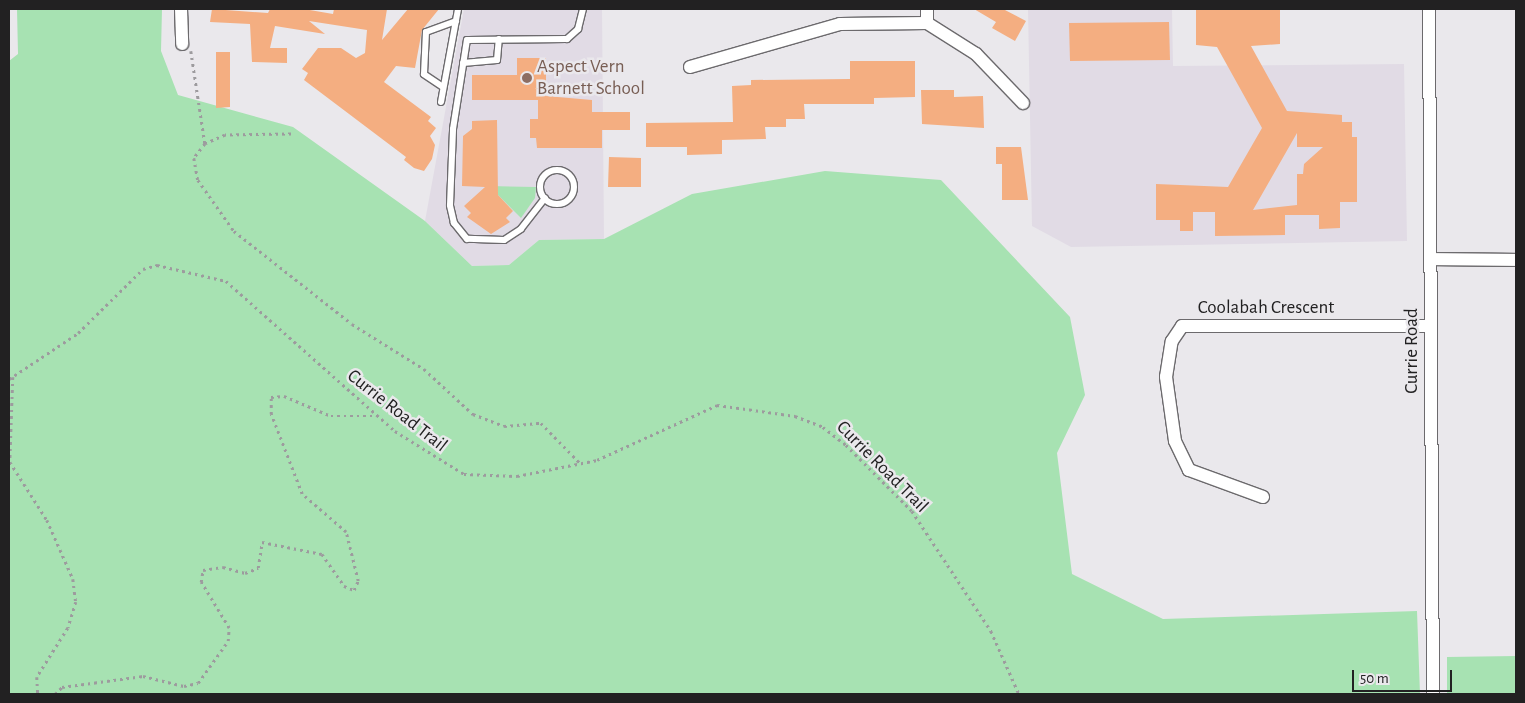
<!DOCTYPE html>
<style>
body{margin:0}
#map{position:relative;width:1525px;height:703px;overflow:hidden;background:#eae8ec;font-family:"Alegreya Sans",sans-serif}
div>[style]{position:absolute}
.built>*{inset:0;background:#e1dbe5}
.green>*{inset:0;background:#a7e2b2}
.building>*{inset:0;background:#f4ae81}
.path>*{height:2.5px;margin-top:-1.25px;transform-origin:0;background:repeating-linear-gradient(90deg,#9d9b9e 0 2.5px,transparent 0 6.5px)}
.roads{filter:drop-shadow(1px 0 #6c6a6d) drop-shadow(-1px 0 #6c6a6d) drop-shadow(0 1px #6c6a6d) drop-shadow(0 -1px #6c6a6d)}
.service>*{height:6px;margin:-3px;padding:0 3px;transform-origin:3px;border-radius:3px;background:#fff}
.service>.ring{margin:-3px;padding:0;box-sizing:content-box;background:none;border:6px solid #fff;border-radius:50%}
.minor>*{height:12px;margin:-6px;padding:0 6px;transform-origin:6px;border-radius:6px;background:#fff}
.dots>*{width:14px;height:14px;translate:-50% -50%;box-sizing:border-box;border:2px solid #eae8ec;border-radius:50%}
span{translate:-50% -50%;white-space:nowrap;text-align:center;line-height:1.15;-webkit-text-stroke:5px #eae8ec;paint-order:stroke}
.education-label{font-size:19px;color:#785e54}
.left{translate:0 -50%;text-align:left}
.street-label{font-size:19px;color:#222122}
.frame{position:absolute;inset:0;border:10px solid #222122;pointer-events:none}
.scale{position:absolute;left:1352px;top:670px;width:100px;height:22px;box-sizing:border-box;border:2px solid #222122;border-top:0;padding-left:6px;font-size:15px;line-height:18px;white-space:nowrap;color:#222122;-webkit-text-stroke:4px #eae8ec;paint-order:stroke}
</style>
<div id="map">
<div class="built">
<i style="clip-path:polygon(464px 9px,602px 9px,604px 239px,539px 240px,509px 265px,472px 266px,425px 221px)"></i>
<i style="clip-path:polygon(1028px 9px,1172px 9px,1173px 66px,1404px 64px,1407px 241px,1071px 247px,1032px 226px)"></i>
</div>
<div class="green">
<i style="clip-path:polygon(17px 9px,162px 9px,161px 51px,178px 95px,293px 127px,425px 221px,472px 266px,509px 265px,539px 240px,604px 239px,692px 194px,825px 171px,941px 180px,1070px 317px,1085px 395px,1057px 453px,1072px 574px,1163px 619px,1417px 611px,1420px 694px,9px 694px,9px 61px,18px 54px)"></i>
<i style="clip-path:polygon(489px 186px,536px 187px,535px 198px,521px 218px)"></i>
<i style="clip-path:polygon(1516px 656px,1516px 694px,1447px 694px,1447px 657px)"></i>
</div>
<div class="building">
<i style="clip-path:polygon(212px 9px,268px 13px,270px 9px,304px 9px,333px 14px,334px 9px,387px 9px,382px 40px,408px 9px,439px 9px,422px 30px,415px 68px,396px 66px,384px 82px,431px 117px,428px 121px,436px 128px,430px 136px,435px 145px,432px 159px,424px 171px,414px 168px,404px 160px,406px 157px,304px 80px,308px 73px,302px 69px,318px 48px,341px 48px,356px 58px,365px 53px,367px 30px,309px 21px,325px 34px,275px 26px,270px 48px,287px 48px,287px 63px,252px 62px,250px 24px,210px 22px)"></i>
<i style="clip-path:polygon(974px 9px,1003px 9px,1026px 21px,1015px 41px,992px 28px,996px 22px)"></i>
<i style="clip-path:polygon(evenodd,1196px 9px,1280px 9px,1280px 44px,1251px 46px,1287px 111px,1342px 115px,1342px 122px,1352px 122px,1352px 137px,1357px 137px,1357px 202px,1340px 202px,1340px 228px,1319px 229px,1319px 215px,1285px 215px,1285px 235px,1215px 236px,1215px 212px,1193px 212px,1193px 231px,1180px 231px,1180px 220px,1156px 220px,1156px 184px,1228px 187px,1262px 128px,1217px 47px,1196px 45px,1196px 9px,1297px 133px,1297px 147px,1323px 147px,1304px 164px,1303px 174px,1297px 174px,1297px 205px,1253px 210px,1297px 133px)"></i>
<i style="clip-path:polygon(1169px 22px,1170px 60px,1070px 61px,1069px 23px)"></i>
<i style="clip-path:polygon(216px 52px,230px 52px,230px 107px,216px 108px)"></i>
<i style="clip-path:polygon(517px 58px,546px 58px,546px 96px,592px 100px,592px 112px,630px 112px,630px 130px,602px 130px,602px 148px,537px 148px,536px 138px,530px 138px,530px 119px,538px 119px,538px 100px,472px 100px,472px 75px,517px 75px)"></i>
<i style="clip-path:polygon(850px 61px,915px 61px,915px 97px,874px 98px,874px 104px,804px 104px,805px 119px,786px 119px,786px 127px,765px 127px,766px 139px,722px 140px,722px 154px,687px 155px,687px 147px,646px 147px,646px 123px,733px 122px,732px 86px,751px 85px,751px 80px,850px 79px)"></i>
<i style="clip-path:polygon(921px 90px,954px 90px,954px 97px,983px 96px,984px 128px,922px 124px)"></i>
<i style="clip-path:polygon(497px 120px,498px 195px,513px 211px,506px 218px,510px 222px,491px 234px,467px 217px,471px 213px,464px 206px,485px 187px,462px 186px,463px 136px,472px 129px,472px 121px)"></i>
<i style="clip-path:polygon(996px 147px,1021px 147px,1028px 200px,1002px 200px,1002px 164px,996px 164px)"></i>
<i style="clip-path:polygon(609px 157px,641px 158px,641px 187px,608px 187px)"></i>
</div>
<div class="path">
<i style="left:191px;top:51px;width:94px;rotate:81.4deg"></i>
<i style="left:291px;top:134px;width:66px;rotate:179.1deg"></i>
<i style="left:225px;top:135px;width:22px;rotate:156deg"></i>
<i style="left:205px;top:144px;width:18px;rotate:128deg"></i>
<i style="left:194px;top:158px;width:22px;rotate:80deg"></i>
<i style="left:198px;top:180px;width:62px;rotate:54.8deg"></i>
<i style="left:234px;top:231px;width:150px;rotate:38.2deg"></i>
<i style="left:352px;top:324px;width:85px;rotate:32deg"></i>
<i style="left:424px;top:369px;width:67px;rotate:42.6deg"></i>
<i style="left:473px;top:414px;width:33px;rotate:21deg"></i>
<i style="left:504px;top:426px;width:37px;rotate:-5deg"></i>
<i style="left:541px;top:423px;width:56px;rotate:45.7deg"></i>
<i style="left:13px;top:377px;width:85px;rotate:92deg"></i>
<i style="left:10px;top:462px;width:69px;rotate:57.5deg"></i>
<i style="left:47px;top:520px;width:64px;rotate:66.2deg"></i>
<i style="left:73px;top:579px;width:23px;rotate:83deg"></i>
<i style="left:76px;top:602px;width:27px;rotate:107deg"></i>
<i style="left:68px;top:628px;width:58px;rotate:122.3deg"></i>
<i style="left:37px;top:677px;width:17px;rotate:87deg"></i>
<i style="left:9px;top:379px;width:83px;rotate:-33.7deg"></i>
<i style="left:78px;top:333px;width:91px;rotate:-44.6deg"></i>
<i style="left:143px;top:269px;width:15px;rotate:-16deg"></i>
<i style="left:157px;top:265px;width:71px;rotate:13.1deg"></i>
<i style="left:226px;top:281px;width:226px;rotate:41.6deg"></i>
<i style="left:395px;top:431px;width:81px;rotate:31.9deg"></i>
<i style="left:464px;top:474px;width:53px;rotate:2.2deg"></i>
<i style="left:517px;top:476px;width:82px;rotate:-11.3deg"></i>
<i style="left:597px;top:460px;width:132px;rotate:-24.6deg"></i>
<i style="left:717px;top:405px;width:79px;rotate:8deg"></i>
<i style="left:795px;top:416px;width:30px;rotate:21deg"></i>
<i style="left:823px;top:427px;width:29px;rotate:38deg"></i>
<i style="left:846px;top:445px;width:93px;rotate:45deg"></i>
<i style="left:912px;top:511px;width:144px;rotate:56.6deg"></i>
<i style="left:991px;top:631px;width:69px;rotate:66deg"></i>
<i style="left:55px;top:694px;width:10px;rotate:-45deg"></i>
<i style="left:62px;top:687px;width:82px;rotate:-7.7deg"></i>
<i style="left:143px;top:676px;width:42px;rotate:13.7deg"></i>
<i style="left:184px;top:686px;width:14px;rotate:-12deg"></i>
<i style="left:198px;top:683px;width:52px;rotate:-54.5deg"></i>
<i style="left:228px;top:641px;width:13px;rotate:-86deg"></i>
<i style="left:229px;top:628px;width:54px;rotate:-121.3deg"></i>
<i style="left:201px;top:582px;width:12px;rotate:-81deg"></i>
<i style="left:203px;top:570px;width:20px;rotate:-9deg"></i>
<i style="left:223px;top:567px;width:23px;rotate:15deg"></i>
<i style="left:245px;top:573px;width:14px;rotate:-21deg"></i>
<i style="left:258px;top:568px;width:26px;rotate:-81deg"></i>
<i style="left:262px;top:542px;width:61px;rotate:11.3deg"></i>
<i style="left:322px;top:554px;width:39px;rotate:55deg"></i>
<i style="left:344px;top:586px;width:11px;rotate:22deg"></i>
<i style="left:354px;top:590px;width:10px;rotate:-66deg"></i>
<i style="left:358px;top:581px;width:50px;rotate:-103.8deg"></i>
<i style="left:346px;top:532px;width:58px;rotate:-139.2deg"></i>
<i style="left:302px;top:494px;width:86px;rotate:-111.2deg"></i>
<i style="left:271px;top:414px;width:17px;rotate:-90deg"></i>
<i style="left:271px;top:397px;width:13px;rotate:-4deg"></i>
<i style="left:284px;top:396px;width:51px;rotate:23.1deg"></i>
<i style="left:331px;top:416px;width:46px"></i>
</div>
<div class="roads">
<div class="service">
<i style="left:463px;top:63px;width:34px;rotate:-5deg"></i>
<i style="left:497px;top:60px;width:21px;rotate:-85deg"></i>
<i style="left:443px;top:87px;width:23px;rotate:-146deg"></i>
<i style="left:424px;top:74px;width:42px;rotate:-87.3deg"></i>
<i style="left:426px;top:32px;width:32px;rotate:-20deg"></i>
<i style="left:441px;top:102px;width:95px;rotate:-79.6deg"></i>
<i class="ring" style="left:540px;top:170px;width:28px;height:28px"></i>
<i style="left:545px;top:198px;width:39px;rotate:128deg"></i>
<i style="left:521px;top:229px;width:20px;rotate:147deg"></i>
<i style="left:504px;top:240px;width:37px;rotate:-178deg"></i>
<i style="left:467px;top:239px;width:21px;rotate:-129deg"></i>
<i style="left:454px;top:223px;width:18px;rotate:-103deg"></i>
<i style="left:450px;top:205px;width:76px;rotate:-87.7deg"></i>
<i style="left:453px;top:129px;width:90px;rotate:-81.1deg"></i>
<i style="left:467px;top:40px;width:100px;rotate:-0.6deg"></i>
<i style="left:567px;top:39px;width:15px;rotate:-42deg"></i>
<i style="left:578px;top:29px;width:21px;rotate:-76deg"></i>
</div>
<div class="minor">
<i style="left:181px;top:9px;width:35px;rotate:88deg"></i>
<i style="left:927px;top:9px;width:14px;rotate:90deg"></i>
<i style="left:1429px;top:9px;width:685px;rotate:89.67deg"></i>
<i style="left:690px;top:67px;width:156px;rotate:-16deg"></i>
<i style="left:840px;top:24px;width:87px;rotate:-0.7deg"></i>
<i style="left:927px;top:23px;width:58px;rotate:32.3deg"></i>
<i style="left:976px;top:54px;width:68px;rotate:46.2deg"></i>
<i style="left:1432px;top:259px;width:84px;rotate:0.7deg"></i>
<i style="left:1263px;top:497px;width:79px;rotate:-160deg"></i>
<i style="left:1189px;top:470px;width:32px;rotate:-116deg"></i>
<i style="left:1175px;top:441px;width:65px;rotate:-98deg"></i>
<i style="left:1166px;top:377px;width:36px;rotate:-81deg"></i>
<i style="left:1172px;top:341px;width:18px;rotate:-56deg"></i>
<i style="left:1182px;top:326px;width:248px"></i>
</div>
</div>
<div class="dots">
<i style="left:527px;top:78px;background:#8d6e63"></i>
</div>
<div class="education-label">
<span class="left" style="left:537px;top:78px">Aspect Vern<br>Barnett School</span>
</div>
<div class="street-label">
<span style="left:1266px;top:308px">Coolabah Crescent</span>
<span style="left:1412px;top:351px;rotate:-90deg">Currie Road</span>
<span style="left:397px;top:411px;rotate:38deg">Currie Road Trail</span>
<span style="left:882px;top:467px;rotate:45deg">Currie Road Trail</span>
</div>
<div class="frame"></div>
<div class="scale">50 m</div>
</div>
